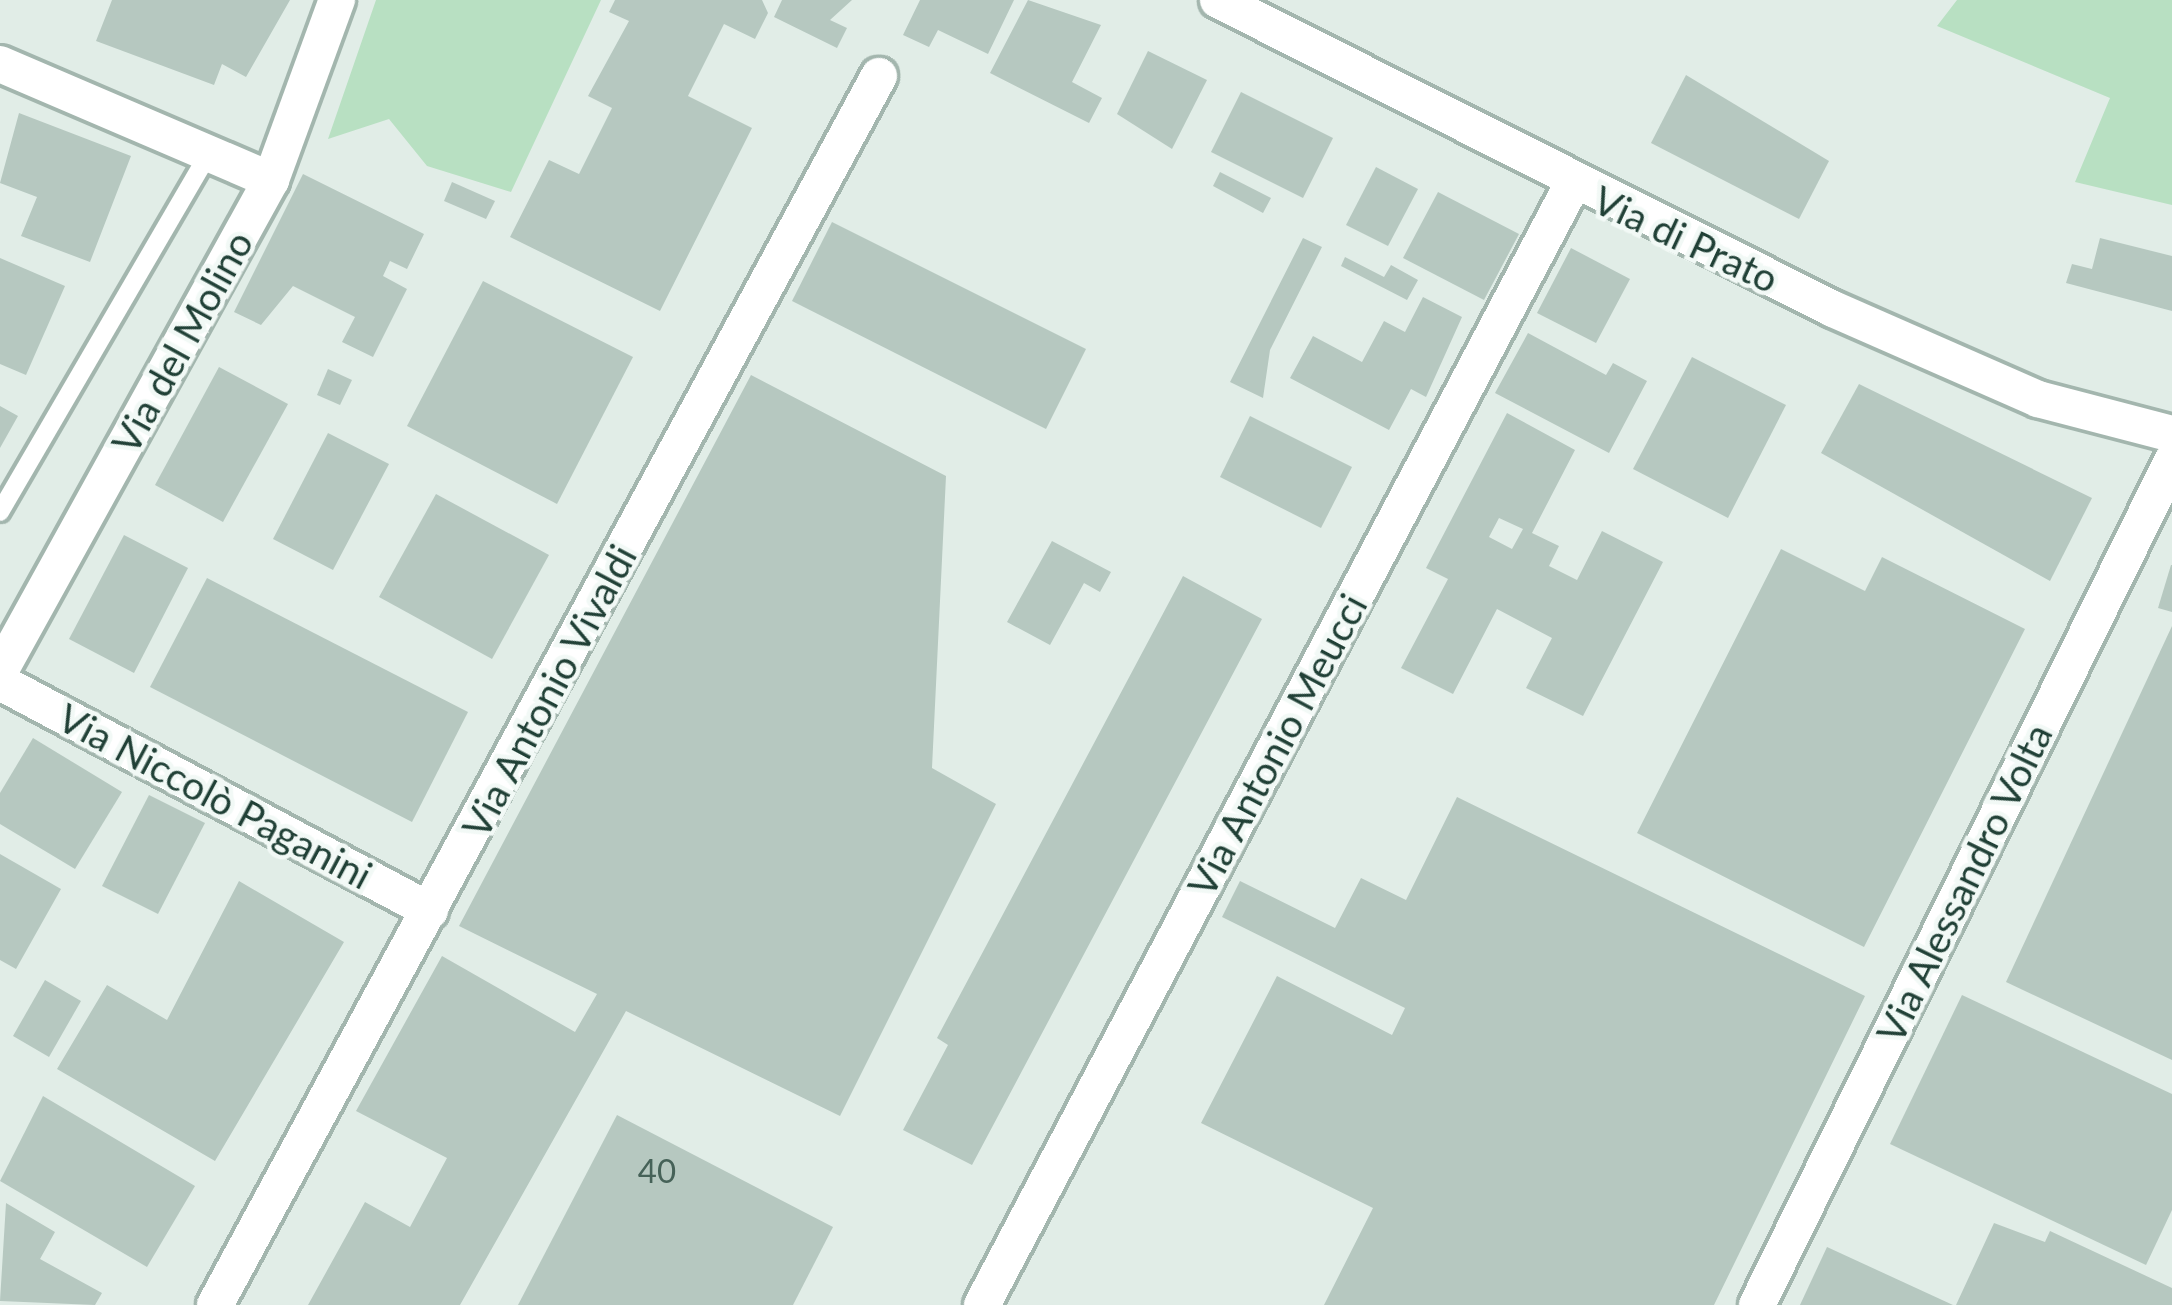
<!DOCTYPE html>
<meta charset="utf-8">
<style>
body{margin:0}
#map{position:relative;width:2172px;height:1305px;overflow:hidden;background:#e1ede7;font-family:Lato,sans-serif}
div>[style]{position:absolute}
.green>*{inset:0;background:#b8e0c2}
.building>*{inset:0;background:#b6c8c0}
.roads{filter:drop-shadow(3px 0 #a3b6ae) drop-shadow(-3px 0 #a3b6ae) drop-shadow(0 3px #a3b6ae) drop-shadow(0 -3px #a3b6ae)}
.service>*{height:18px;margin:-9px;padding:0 9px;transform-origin:9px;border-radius:9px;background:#fff}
.minor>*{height:36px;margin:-18px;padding:0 18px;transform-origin:18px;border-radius:18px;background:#fff}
.secondary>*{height:36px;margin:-18px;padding:0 18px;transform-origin:18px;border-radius:18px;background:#fff}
span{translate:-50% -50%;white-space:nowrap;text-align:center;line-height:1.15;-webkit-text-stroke:9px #f2f9f6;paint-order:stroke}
.number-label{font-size:33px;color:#466258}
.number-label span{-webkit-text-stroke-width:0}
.street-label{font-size:39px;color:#204036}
</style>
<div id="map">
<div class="green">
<i style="clip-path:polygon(376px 0,601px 0,511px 192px,427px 166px,389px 119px,328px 139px)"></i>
<i style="clip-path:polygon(1957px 0,2172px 0,2172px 205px,2075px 182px,2110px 98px,1937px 26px)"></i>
</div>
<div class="building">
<i style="clip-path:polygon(112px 0,290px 0,246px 77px,222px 64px,214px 85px,96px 41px)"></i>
<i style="clip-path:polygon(615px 0,762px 0,768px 13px,755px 39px,724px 24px,688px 96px,752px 128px,660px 311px,510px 237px,549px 160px,579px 174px,612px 108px,588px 96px,629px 21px,609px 12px)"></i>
<i style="clip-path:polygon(782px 0,852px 0,830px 20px,847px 28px,837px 48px,774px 17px)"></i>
<i style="clip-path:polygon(920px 0,1014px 0,988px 54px,938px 30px,929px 47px,903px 35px)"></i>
<i style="clip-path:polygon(1028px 0,1101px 25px,1072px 82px,1102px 98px,1089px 123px,990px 73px)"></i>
<i style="clip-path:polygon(1148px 51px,1207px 80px,1172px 149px,1117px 114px)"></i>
<i style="clip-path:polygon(1686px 75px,1829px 161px,1799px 219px,1651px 143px)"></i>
<i style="clip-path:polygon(1241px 92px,1333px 138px,1303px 198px,1211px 152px)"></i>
<i style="clip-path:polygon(19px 113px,131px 156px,90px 262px,21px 236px,37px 197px,0 183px)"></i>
<i style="clip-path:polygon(1376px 167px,1418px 189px,1388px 246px,1346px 225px)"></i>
<i style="clip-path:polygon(1220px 172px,1271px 198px,1263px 213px,1213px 186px)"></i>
<i style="clip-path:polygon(303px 174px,424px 234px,407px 269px,390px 261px,383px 276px,407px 289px,373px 357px,342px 342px,355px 317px,293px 286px,261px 325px,234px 312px)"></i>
<i style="clip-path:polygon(452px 182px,495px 201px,486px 219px,444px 201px)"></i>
<i style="clip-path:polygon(1438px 192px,1519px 234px,1484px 300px,1403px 258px)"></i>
<i style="clip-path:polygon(832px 222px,1086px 349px,1046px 429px,792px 301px)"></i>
<i style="clip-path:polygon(1303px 238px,1322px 247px,1270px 350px,1263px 398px,1230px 382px)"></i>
<i style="clip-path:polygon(2100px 238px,2172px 256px,2172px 311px,2066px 283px,2072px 264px,2092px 269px)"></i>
<i style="clip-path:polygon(1571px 248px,1630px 279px,1596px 343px,1537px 313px)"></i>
<i style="clip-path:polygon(1345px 257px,1384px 277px,1391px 265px,1418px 280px,1407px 300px,1341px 266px)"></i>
<i style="clip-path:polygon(0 258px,65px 286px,26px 375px,0 364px)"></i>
<i style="clip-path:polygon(483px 281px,633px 357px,557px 504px,407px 426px)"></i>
<i style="clip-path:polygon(1423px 297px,1462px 317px,1426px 397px,1411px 389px,1389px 430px,1290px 378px,1313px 336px,1362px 362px,1384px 321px,1405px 332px)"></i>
<i style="clip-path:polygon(1528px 333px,1606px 375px,1613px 363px,1647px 381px,1609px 453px,1495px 393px)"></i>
<i style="clip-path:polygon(1692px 357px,1786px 405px,1728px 518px,1633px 469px)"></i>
<i style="clip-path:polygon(219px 367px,288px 404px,223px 522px,155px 485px)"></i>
<i style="clip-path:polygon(328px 369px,352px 380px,340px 405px,317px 395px)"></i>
<i style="clip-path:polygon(751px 375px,946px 476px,932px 768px,996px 804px,840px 1116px,626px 1011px,460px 1305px,308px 1305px,365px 1202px,410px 1227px,447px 1158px,356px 1111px,442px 956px,575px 1032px,597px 994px,459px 926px)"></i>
<i style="clip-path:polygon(1859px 384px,2092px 498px,2050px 581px,1821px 453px)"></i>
<i style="clip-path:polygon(0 406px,18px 416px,0 448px)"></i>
<i style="clip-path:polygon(evenodd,1507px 413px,1575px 450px,1532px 533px,1559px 546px,1549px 566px,1577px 580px,1602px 531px,1663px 562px,1583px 716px,1526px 688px,1552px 638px,1497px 609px,1453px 694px,1401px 668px,1448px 579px,1426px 568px,1507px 413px,1499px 518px,1523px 529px,1512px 549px,1489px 537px,1499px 518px)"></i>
<i style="clip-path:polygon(1250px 416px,1352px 467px,1321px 528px,1220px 477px)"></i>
<i style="clip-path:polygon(328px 433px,389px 464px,333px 570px,273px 539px)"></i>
<i style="clip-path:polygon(436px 494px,549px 555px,492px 659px,379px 597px)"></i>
<i style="clip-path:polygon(124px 535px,188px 568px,134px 673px,69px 639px)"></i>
<i style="clip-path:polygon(1052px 541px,1111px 572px,1100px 592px,1084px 583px,1050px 645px,1007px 622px)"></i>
<i style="clip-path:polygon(1781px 549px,1865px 591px,1882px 557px,2025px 629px,1864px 947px,1637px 833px)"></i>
<i style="clip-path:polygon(2171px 565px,2172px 565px,2172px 612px,2158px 608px)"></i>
<i style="clip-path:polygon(1183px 576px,1262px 619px,972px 1165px,903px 1130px,948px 1045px,937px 1038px)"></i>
<i style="clip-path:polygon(207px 578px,468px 712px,412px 822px,150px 687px)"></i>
<i style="clip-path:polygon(2172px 626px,2172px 1060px,2006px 982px)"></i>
<i style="clip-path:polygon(33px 738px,122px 792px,75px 869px,0 824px,0 793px)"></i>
<i style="clip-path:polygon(149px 795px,205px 823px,158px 914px,102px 886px)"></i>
<i style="clip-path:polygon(1457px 797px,1865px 996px,1714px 1305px,1324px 1305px,1373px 1208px,1201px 1123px,1277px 976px,1392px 1035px,1405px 1008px,1222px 917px,1240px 881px,1335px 928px,1361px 878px,1406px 900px)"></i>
<i style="clip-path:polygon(0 854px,61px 889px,16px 969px,0 960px)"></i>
<i style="clip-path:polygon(239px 881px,344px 942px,215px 1161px,57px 1069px,107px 985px,167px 1020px)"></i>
<i style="clip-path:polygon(45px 980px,81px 1001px,49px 1057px,13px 1036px)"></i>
<i style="clip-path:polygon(1962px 995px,2172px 1094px,2172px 1210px,2146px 1265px,1890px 1144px)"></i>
<i style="clip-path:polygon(43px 1096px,195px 1186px,147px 1267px,0 1181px)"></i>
<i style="clip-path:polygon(617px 1115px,833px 1227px,793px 1305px,518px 1305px)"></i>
<i style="clip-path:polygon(6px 1203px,55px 1232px,40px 1259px,102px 1293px,95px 1305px,0 1301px)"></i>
<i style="clip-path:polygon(1994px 1223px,2045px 1242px,2050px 1231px,2172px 1288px,2172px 1305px,1956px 1305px)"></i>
<i style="clip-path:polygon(1827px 1247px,1953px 1305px,1800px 1305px)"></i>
</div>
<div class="roads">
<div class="service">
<i style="left:0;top:512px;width:418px;rotate:-59.8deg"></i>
</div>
<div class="minor">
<i style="left:0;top:64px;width:295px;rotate:23.2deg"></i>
<i style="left:0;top:671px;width:561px;rotate:-61.1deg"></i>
<i style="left:271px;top:180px;width:192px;rotate:-69.9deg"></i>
<i style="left:0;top:682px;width:487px;rotate:28deg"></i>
<i style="left:215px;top:1305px;width:1397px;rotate:-61.62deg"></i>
<i style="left:982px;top:1305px;width:1266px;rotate:-62.22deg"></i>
<i style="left:1757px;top:1305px;width:941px;rotate:-63.82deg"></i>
</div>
<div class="secondary">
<i style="left:1218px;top:0;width:688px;rotate:26.68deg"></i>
<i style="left:1833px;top:309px;width:224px;rotate:23.7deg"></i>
<i style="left:2038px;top:399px;width:138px;rotate:14.6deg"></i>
</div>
</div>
<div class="number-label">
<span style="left:657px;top:1171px">40</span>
</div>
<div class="street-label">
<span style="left:1686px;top:239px;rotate:25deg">Via di Prato</span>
<span style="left:182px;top:342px;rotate:-61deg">Via del Molino</span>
<span style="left:549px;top:691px;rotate:-62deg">Via Antonio Vivaldi</span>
<span style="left:1277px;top:745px;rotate:-62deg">Via Antonio Meucci</span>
<span style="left:215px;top:796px;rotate:28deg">Via Niccolò Paganini</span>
<span style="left:1964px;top:883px;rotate:-64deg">Via Alessandro Volta</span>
</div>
</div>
